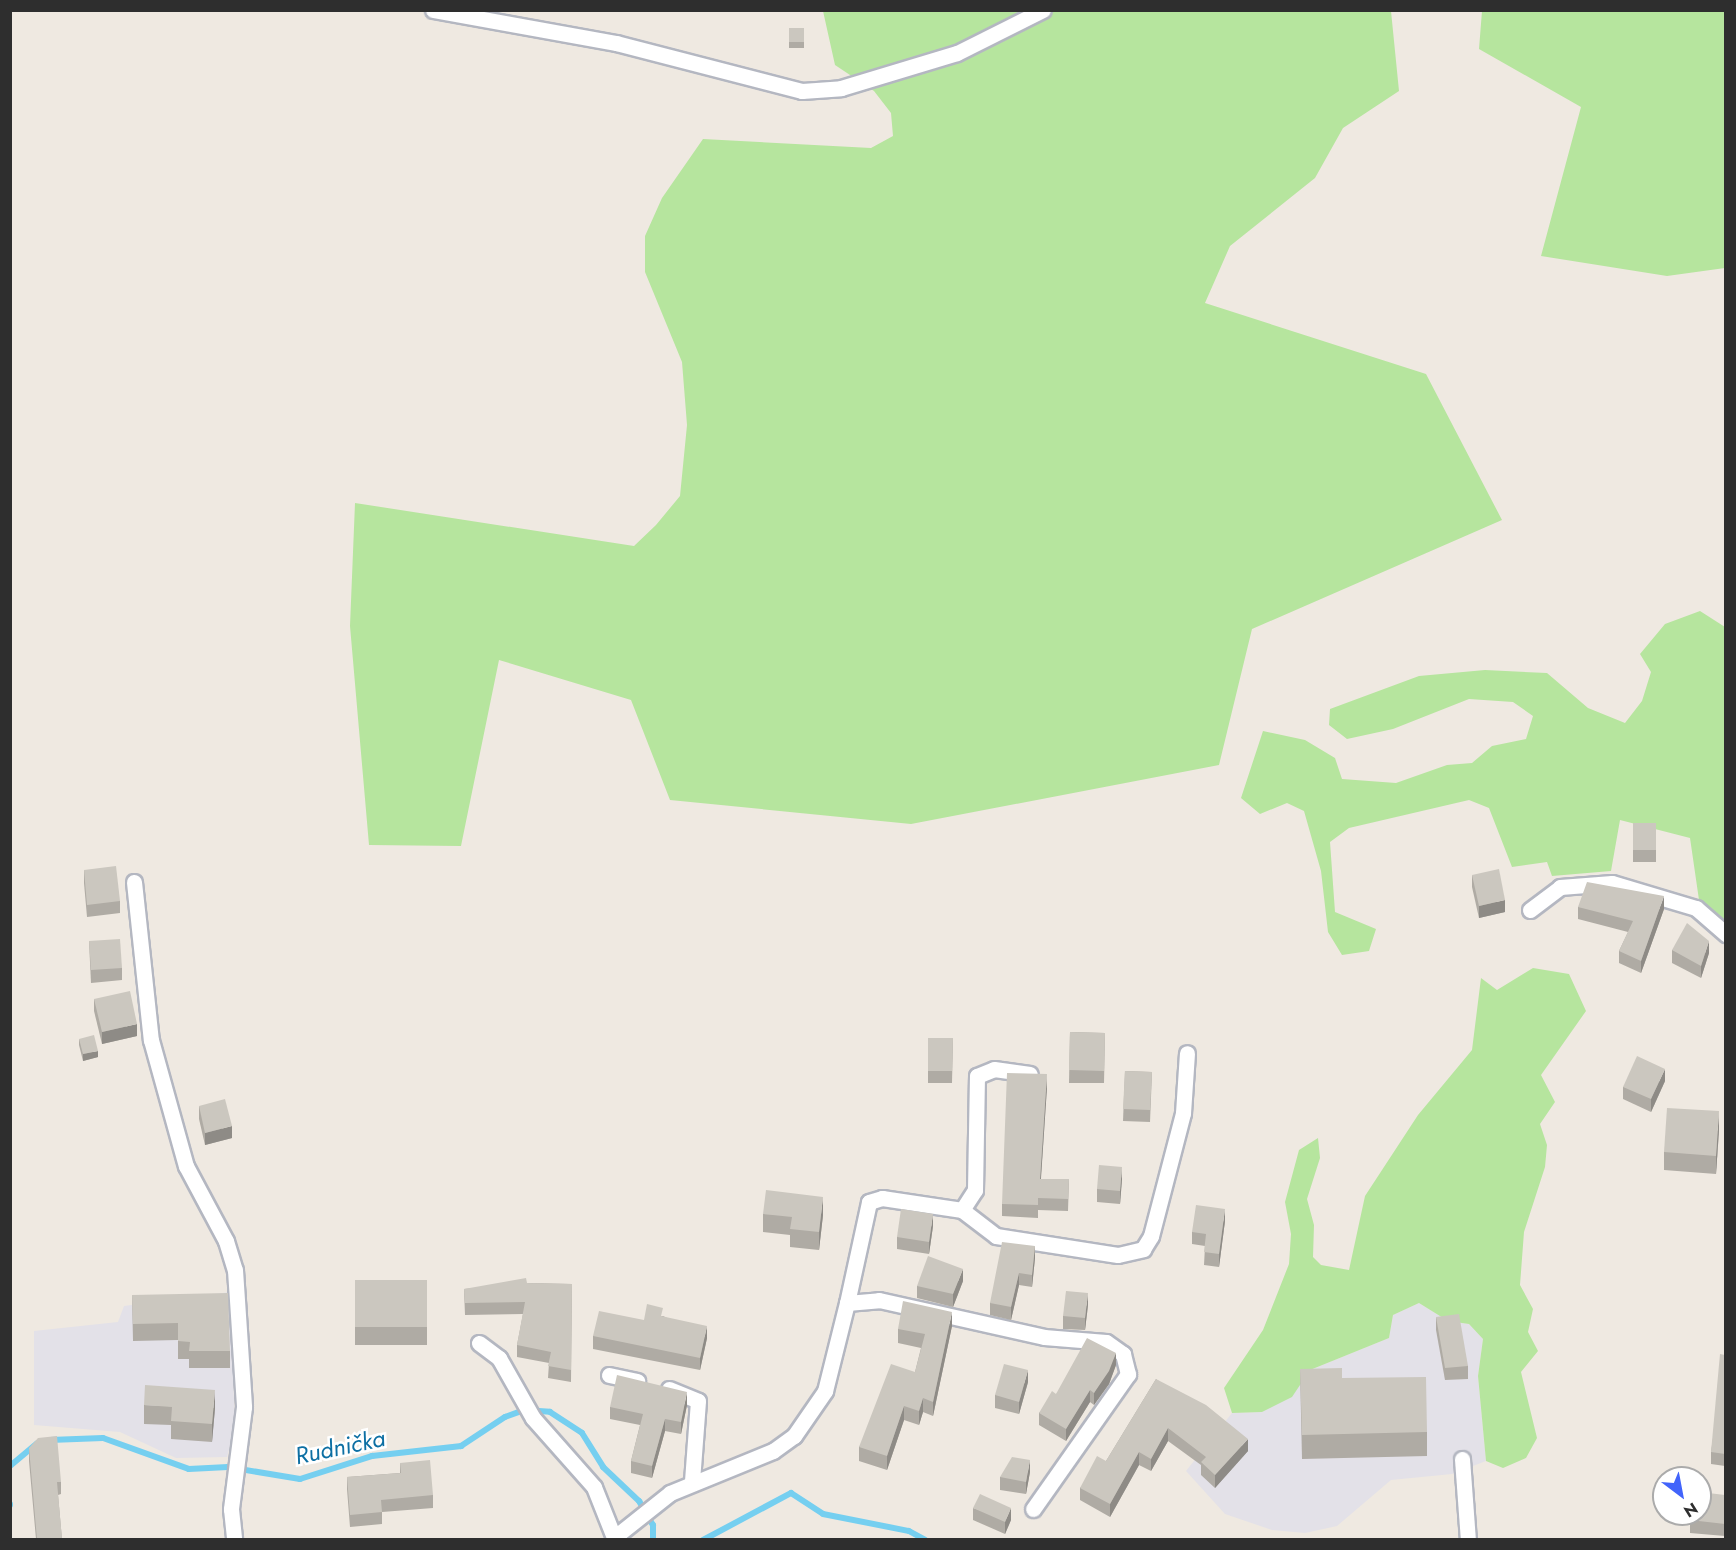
<!DOCTYPE html>
<meta charset="utf-8">
<style>
body{margin:0}
#map{position:relative;width:1736px;height:1550px;overflow:hidden;background:#efe9e1;font-family:Jost,sans-serif}
div>[style]{position:absolute}
.industrial>*{inset:0;background:#e3e1e8}
.green>*{inset:0;background:#b6e59e}
.stream>*{height:6px;margin:-3px;padding:0 3px;transform-origin:3px;border-radius:3px;background:#75cff0}
.roads{filter:drop-shadow(2px 0 #b4b7c1) drop-shadow(-2px 0 #b4b7c1) drop-shadow(0 2px #b4b7c1) drop-shadow(0 -2px #b4b7c1)}
.street>*{height:15px;margin:-7.5px;padding:0 7.5px;transform-origin:7.5px;border-radius:7.5px;background:#fff}
.wall>*{inset:0;background:#afaba4}
.shaded-wall>*{inset:0;background:#8e8b86}
.building>*{inset:0;background:#cbc7bf}
span{translate:-50% -50%;white-space:nowrap;text-align:center;line-height:1.15;-webkit-text-stroke:5px #fff;paint-order:stroke}
.water-label{font-size:24px;color:#0d6fa3;font-style:italic}
.frame{position:absolute;inset:0;border:12px solid #2e2e2e;pointer-events:none}
.north{position:absolute;left:1652px;top:1466px;width:60px;height:60px;box-sizing:border-box;background:#fff;border:2px solid #ababab;border-radius:50%;rotate:148deg;font-size:16px;font-weight:700;line-height:24px;text-align:center;color:#2e2e2e}
.north::after{content:'';display:block;margin:auto;width:21px;height:27px;background:#4264fb;clip-path:polygon(50% 0,100% 100%,50% 72%,0 100%)}
</style>
<div id="map">
<div class="industrial">
<i style="clip-path:polygon(230px 1292px,235px 1427px,227px 1457px,176px 1458px,120px 1432px,34px 1425px,34px 1331px,118px 1322px,124px 1306px)"></i>
<i style="clip-path:polygon(1419px 1303px,1448px 1321px,1469px 1324px,1483px 1339px,1478px 1376px,1486px 1461px,1452px 1474px,1391px 1480px,1337px 1526px,1305px 1533px,1272px 1530px,1225px 1514px,1186px 1471px,1232px 1413px,1262px 1412px,1310px 1370px,1389px 1338px,1393px 1315px)"></i>
</div>
<div class="green">
<i style="clip-path:polygon(823px 11px,1391px 11px,1399px 91px,1343px 128px,1315px 178px,1230px 246px,1205px 303px,1426px 374px,1502px 520px,1252px 629px,1219px 765px,911px 824px,670px 800px,631px 700px,499px 660px,461px 846px,369px 845px,350px 626px,355px 503px,634px 546px,656px 525px,680px 496px,687px 425px,682px 362px,645px 272px,645px 236px,662px 198px,703px 139px,871px 148px,893px 136px,891px 113px,874px 91px,835px 65px)"></i>
<i style="clip-path:polygon(1482px 11px,1725px 11px,1725px 268px,1667px 276px,1541px 256px,1581px 107px,1479px 49px)"></i>
<i style="clip-path:polygon(1700px 611px,1725px 627px,1725px 922px,1699px 900px,1690px 838px,1620px 820px,1611px 871px,1552px 876px,1547px 862px,1512px 867px,1489px 808px,1469px 800px,1349px 828px,1330px 842px,1335px 912px,1376px 929px,1369px 951px,1342px 955px,1328px 932px,1321px 871px,1304px 811px,1287px 803px,1260px 814px,1241px 798px,1263px 731px,1305px 740px,1335px 758px,1342px 779px,1396px 783px,1447px 765px,1472px 763px,1492px 746px,1526px 739px,1533px 716px,1513px 702px,1469px 699px,1393px 729px,1347px 739px,1329px 725px,1330px 709px,1419px 676px,1485px 670px,1547px 673px,1588px 708px,1625px 723px,1642px 701px,1651px 672px,1640px 654px,1665px 624px)"></i>
<i style="clip-path:polygon(1533px 968px,1569px 974px,1586px 1011px,1541px 1075px,1555px 1102px,1540px 1124px,1547px 1145px,1545px 1167px,1524px 1232px,1520px 1285px,1533px 1309px,1528px 1332px,1538px 1351px,1521px 1372px,1537px 1438px,1526px 1458px,1503px 1468px,1486px 1461px,1478px 1376px,1483px 1339px,1469px 1324px,1448px 1321px,1419px 1303px,1393px 1315px,1389px 1338px,1310px 1370px,1292px 1397px,1262px 1412px,1232px 1413px,1224px 1388px,1263px 1330px,1289px 1264px,1291px 1234px,1285px 1202px,1299px 1150px,1318px 1138px,1320px 1158px,1307px 1199px,1314px 1225px,1313px 1257px,1321px 1265px,1349px 1270px,1365px 1196px,1418px 1115px,1472px 1050px,1481px 978px,1497px 990px)"></i>
</div>
<div class="stream">
<i style="left:50px;top:1440px;width:53px;rotate:-2.2deg"></i>
<i style="left:103px;top:1438px;width:91px;rotate:19.8deg"></i>
<i style="left:189px;top:1469px;width:39px;rotate:-3deg"></i>
<i style="left:228px;top:1467px;width:73px;rotate:9.5deg"></i>
<i style="left:300px;top:1479px;width:76px;rotate:-17.7deg"></i>
<i style="left:372px;top:1456px;width:90px;rotate:-6.4deg"></i>
<i style="left:461px;top:1446px;width:53px;rotate:-33.4deg"></i>
<i style="left:505px;top:1417px;width:20px;rotate:-20deg"></i>
<i style="left:524px;top:1410px;width:26px;rotate:4deg"></i>
<i style="left:550px;top:1412px;width:38px;rotate:33deg"></i>
<i style="left:582px;top:1433px;width:40px;rotate:58deg"></i>
<i style="left:603px;top:1467px;width:50px;rotate:43.4deg"></i>
<i style="left:639px;top:1501px;width:28px;rotate:60deg"></i>
<i style="left:653px;top:1525px;width:15px;rotate:90deg"></i>
<i style="left:10px;top:1466px;width:35px;rotate:-40deg"></i>
<i style="left:10px;top:1504px;width:1px;rotate:90deg"></i>
<i style="left:703px;top:1540px;width:100px;rotate:-28.1deg"></i>
<i style="left:791px;top:1493px;width:38px;rotate:33deg"></i>
<i style="left:823px;top:1514px;width:88px;rotate:11.2deg"></i>
<i style="left:909px;top:1531px;width:18px;rotate:29deg"></i>
</div>
<div class="roads">
<div class="street">
<i style="left:433px;top:10px;width:186px;rotate:10.2deg"></i>
<i style="left:616px;top:43px;width:192px;rotate:14.5deg"></i>
<i style="left:802px;top:91px;width:39px;rotate:-4deg"></i>
<i style="left:841px;top:88px;width:121px;rotate:-16.8deg"></i>
<i style="left:957px;top:53px;width:96px;rotate:-26.6deg"></i>
<i style="left:134px;top:882px;width:159px;rotate:83.9deg"></i>
<i style="left:151px;top:1040px;width:131px;rotate:74.5deg"></i>
<i style="left:186px;top:1166px;width:85px;rotate:61.9deg"></i>
<i style="left:226px;top:1241px;width:30px;rotate:73deg"></i>
<i style="left:235px;top:1270px;width:137px;rotate:86.2deg"></i>
<i style="left:244px;top:1407px;width:103px;rotate:97.3deg"></i>
<i style="left:231px;top:1509px;width:31px;rotate:84deg"></i>
<i style="left:1530px;top:910px;width:38px;rotate:-37deg"></i>
<i style="left:1560px;top:887px;width:52px;rotate:-4.4deg"></i>
<i style="left:1612px;top:883px;width:88px;rotate:16.6deg"></i>
<i style="left:1696px;top:908px;width:40px;rotate:41deg"></i>
<i style="left:962px;top:1210px;width:43px;rotate:37.4deg"></i>
<i style="left:996px;top:1236px;width:123px;rotate:8.9deg"></i>
<i style="left:1118px;top:1255px;width:26px;rotate:-13deg"></i>
<i style="left:1143px;top:1249px;width:15px;rotate:-58deg"></i>
<i style="left:1151px;top:1236px;width:127px;rotate:-75.4deg"></i>
<i style="left:1183px;top:1113px;width:60px;rotate:-86.2deg"></i>
<i style="left:847px;top:1303px;width:103px;rotate:-77.7deg"></i>
<i style="left:869px;top:1202px;width:14px;rotate:-17deg"></i>
<i style="left:882px;top:1198px;width:81px;rotate:8.5deg"></i>
<i style="left:962px;top:1210px;width:24px;rotate:-57deg"></i>
<i style="left:975px;top:1190px;width:114px;rotate:-89deg"></i>
<i style="left:977px;top:1076px;width:18px;rotate:-22deg"></i>
<i style="left:994px;top:1069px;width:36px;rotate:8deg"></i>
<i style="left:479px;top:1343px;width:25px;rotate:37deg"></i>
<i style="left:499px;top:1358px;width:69px;rotate:60.5deg"></i>
<i style="left:533px;top:1418px;width:92px;rotate:48.5deg"></i>
<i style="left:594px;top:1487px;width:57px;rotate:68.4deg"></i>
<i style="left:609px;top:1375px;width:29px;rotate:12deg"></i>
<i style="left:669px;top:1389px;width:31px;rotate:22deg"></i>
<i style="left:698px;top:1401px;width:80px;rotate:94.3deg"></i>
<i style="left:1462px;top:1459px;width:81px;rotate:85.8deg"></i>
<i style="left:616px;top:1536px;width:69px;rotate:-38.5deg"></i>
<i style="left:670px;top:1493px;width:111px;rotate:-22.2deg"></i>
<i style="left:773px;top:1451px;width:26px;rotate:-36deg"></i>
<i style="left:794px;top:1436px;width:55px;rotate:-55.4deg"></i>
<i style="left:825px;top:1391px;width:91px;rotate:-76deg"></i>
<i style="left:847px;top:1303px;width:32px;rotate:-5deg"></i>
<i style="left:879px;top:1300px;width:169px;rotate:12.6deg"></i>
<i style="left:1044px;top:1337px;width:62px;rotate:4.6deg"></i>
<i style="left:1106px;top:1342px;width:21px;rotate:35deg"></i>
<i style="left:1123px;top:1354px;width:21px;rotate:76deg"></i>
<i style="left:1128px;top:1374px;width:165px;rotate:125.1deg"></i>
</div>
</div>
<div class="wall">
<i style="clip-path:polygon(789px 28px,804px 28px,804px 48px,789px 48px)"></i>
<i style="clip-path:polygon(1633px 823px,1656px 823px,1656px 862px,1633px 862px)"></i>
<i style="clip-path:polygon(84px 870px,120px 901px,120px 913px,87px 917px,84px 883px)"></i>
<i style="clip-path:polygon(1472px 875px,1505px 912px,1479px 918px,1472px 887px)"></i>
<i style="clip-path:polygon(1578px 907px,1664px 909px,1641px 973px,1619px 963px,1619px 951px,1628px 932px,1578px 919px)"></i>
<i style="clip-path:polygon(89px 941px,122px 968px,122px 980px,91px 983px)"></i>
<i style="clip-path:polygon(1672px 950px,1709px 953px,1701px 978px,1672px 963px)"></i>
<i style="clip-path:polygon(94px 999px,137px 1036px,102px 1044px,94px 1011px)"></i>
<i style="clip-path:polygon(1070px 1032px,1105px 1033px,1104px 1083px,1069px 1083px)"></i>
<i style="clip-path:polygon(928px 1038px,953px 1038px,952px 1083px,928px 1083px)"></i>
<i style="clip-path:polygon(79px 1039px,98px 1057px,83px 1061px,79px 1045px)"></i>
<i style="clip-path:polygon(1125px 1071px,1152px 1072px,1150px 1122px,1123px 1121px)"></i>
<i style="clip-path:polygon(1665px 1081px,1651px 1112px,1623px 1099px,1623px 1087px)"></i>
<i style="clip-path:polygon(1047px 1087px,1041px 1179px,1069px 1179px,1068px 1211px,1038px 1210px,1038px 1218px,1002px 1216px,1002px 1204px)"></i>
<i style="clip-path:polygon(199px 1106px,232px 1138px,205px 1145px,199px 1119px)"></i>
<i style="clip-path:polygon(1719px 1130px,1716px 1174px,1664px 1170px,1664px 1152px)"></i>
<i style="clip-path:polygon(1122px 1179px,1120px 1204px,1097px 1202px,1097px 1189px)"></i>
<i style="clip-path:polygon(763px 1214px,823px 1215px,819px 1250px,790px 1247px,790px 1235px,763px 1232px)"></i>
<i style="clip-path:polygon(1225px 1221px,1219px 1267px,1204px 1265px,1205px 1246px,1192px 1244px,1192px 1232px)"></i>
<i style="clip-path:polygon(933px 1226px,929px 1254px,897px 1249px,897px 1237px)"></i>
<i style="clip-path:polygon(1035px 1246px,1035px 1258px,1032px 1287px,1019px 1285px,1011px 1320px,990px 1315px,990px 1303px)"></i>
<i style="clip-path:polygon(355px 1280px,427px 1280px,427px 1345px,355px 1345px)"></i>
<i style="clip-path:polygon(963px 1281px,953px 1307px,917px 1298px,917px 1286px)"></i>
<i style="clip-path:polygon(527px 1283px,572px 1284px,571px 1382px,548px 1378px,549px 1363px,517px 1357px,517px 1345px,523px 1314px,465px 1315px,464px 1289px)"></i>
<i style="clip-path:polygon(132px 1295px,230px 1351px,230px 1368px,189px 1368px,189px 1359px,178px 1359px,178px 1340px,133px 1341px)"></i>
<i style="clip-path:polygon(1088px 1305px,1085px 1330px,1063px 1329px,1063px 1316px)"></i>
<i style="clip-path:polygon(663px 1316px,707px 1338px,700px 1370px,593px 1349px,593px 1336px,644px 1320px)"></i>
<i style="clip-path:polygon(1436px 1317px,1468px 1366px,1468px 1379px,1445px 1380px,1436px 1330px)"></i>
<i style="clip-path:polygon(952px 1326px,933px 1416px,923px 1412px,919px 1425px,904px 1420px,887px 1470px,859px 1461px,859px 1447px,915px 1372px,921px 1348px,898px 1343px,898px 1329px)"></i>
<i style="clip-path:polygon(1725px 1355px,1725px 1466px,1711px 1464px,1711px 1452px)"></i>
<i style="clip-path:polygon(1116px 1365px,1109px 1384px,1094px 1405px,1090px 1402px,1066px 1441px,1039px 1425px,1039px 1413px,1056px 1394px)"></i>
<i style="clip-path:polygon(1300px 1369px,1342px 1378px,1427px 1432px,1427px 1456px,1302px 1459px)"></i>
<i style="clip-path:polygon(1156px 1379px,1248px 1451px,1215px 1488px,1201px 1475px,1201px 1465px,1168px 1441px,1151px 1471px,1139px 1465px,1110px 1517px,1080px 1500px,1080px 1488px,1106px 1461px)"></i>
<i style="clip-path:polygon(1028px 1382px,1019px 1414px,995px 1408px,995px 1395px)"></i>
<i style="clip-path:polygon(144px 1405px,215px 1408px,212px 1442px,171px 1439px,171px 1425px,144px 1424px)"></i>
<i style="clip-path:polygon(687px 1405px,681px 1434px,665px 1431px,652px 1478px,631px 1473px,631px 1461px,640px 1425px,610px 1419px,610px 1407px)"></i>
<i style="clip-path:polygon(29px 1448px,61px 1482px,61px 1494px,58px 1495px,62px 1539px,36px 1539px,29px 1461px)"></i>
<i style="clip-path:polygon(400px 1463px,433px 1495px,433px 1508px,382px 1512px,382px 1524px,350px 1527px,347px 1489px,347px 1477px,400px 1473px)"></i>
<i style="clip-path:polygon(1030px 1472px,1026px 1494px,1000px 1490px,1000px 1477px)"></i>
<i style="clip-path:polygon(1725px 1495px,1725px 1536px,1690px 1533px,1690px 1520px)"></i>
<i style="clip-path:polygon(973px 1508px,1011px 1520px,1005px 1534px,973px 1520px)"></i>
</div>
<div class="shaded-wall">
<i style="clip-path:polygon(1664px 896px,1664px 909px,1641px 973px,1641px 961px)"></i>
<i style="clip-path:polygon(1505px 900px,1505px 912px,1479px 918px,1479px 906px)"></i>
<i style="clip-path:polygon(1709px 941px,1709px 953px,1701px 978px,1701px 966px)"></i>
<i style="clip-path:polygon(137px 1024px,137px 1036px,102px 1044px,102px 1032px)"></i>
<i style="clip-path:polygon(98px 1051px,98px 1057px,83px 1061px,83px 1054px)"></i>
<i style="clip-path:polygon(1665px 1069px,1665px 1081px,1651px 1112px,1651px 1099px)"></i>
<i style="clip-path:polygon(1047px 1074px,1047px 1087px,1040px 1191px,1040px 1179px)"></i>
<i style="clip-path:polygon(1719px 1111px,1719px 1130px,1716px 1174px,1716px 1156px)"></i>
<i style="clip-path:polygon(232px 1126px,232px 1138px,205px 1145px,205px 1133px)"></i>
<i style="clip-path:polygon(1122px 1167px,1122px 1179px,1120px 1204px,1120px 1191px)"></i>
<i style="clip-path:polygon(823px 1197px,823px 1215px,819px 1250px,819px 1232px)"></i>
<i style="clip-path:polygon(1225px 1209px,1225px 1221px,1219px 1267px,1219px 1254px)"></i>
<i style="clip-path:polygon(933px 1214px,933px 1226px,929px 1254px,929px 1242px)"></i>
<i style="clip-path:polygon(1035px 1246px,1035px 1258px,1032px 1287px,1032px 1275px)"></i>
<i style="clip-path:polygon(963px 1269px,963px 1281px,953px 1307px,953px 1294px)"></i>
<i style="clip-path:polygon(1019px 1273px,1019px 1285px,1011px 1320px,1011px 1307px)"></i>
<i style="clip-path:polygon(1088px 1293px,1088px 1305px,1085px 1330px,1085px 1318px)"></i>
<i style="clip-path:polygon(952px 1312px,952px 1326px,933px 1416px,933px 1402px)"></i>
<i style="clip-path:polygon(707px 1326px,707px 1338px,700px 1370px,700px 1358px)"></i>
<i style="clip-path:polygon(1116px 1353px,1116px 1365px,1109px 1384px,1094px 1405px,1094px 1393px)"></i>
<i style="clip-path:polygon(1028px 1370px,1028px 1382px,1019px 1414px,1019px 1402px)"></i>
<i style="clip-path:polygon(215px 1390px,215px 1408px,212px 1442px,212px 1424px)"></i>
<i style="clip-path:polygon(1090px 1390px,1090px 1402px,1066px 1441px,1066px 1429px)"></i>
<i style="clip-path:polygon(687px 1392px,687px 1405px,681px 1434px,681px 1422px)"></i>
<i style="clip-path:polygon(923px 1398px,923px 1412px,919px 1425px,919px 1411px)"></i>
<i style="clip-path:polygon(904px 1406px,904px 1420px,887px 1470px,887px 1456px)"></i>
<i style="clip-path:polygon(665px 1419px,665px 1431px,652px 1478px,652px 1466px)"></i>
<i style="clip-path:polygon(1168px 1428px,1168px 1441px,1151px 1471px,1151px 1459px)"></i>
<i style="clip-path:polygon(1248px 1439px,1248px 1451px,1215px 1488px,1215px 1475px)"></i>
<i style="clip-path:polygon(1139px 1452px,1139px 1465px,1110px 1517px,1110px 1504px)"></i>
<i style="clip-path:polygon(1030px 1460px,1030px 1472px,1026px 1494px,1026px 1482px)"></i>
<i style="clip-path:polygon(1011px 1508px,1011px 1520px,1005px 1534px,1005px 1522px)"></i>
</div>
<div class="building">
<i style="clip-path:polygon(789px 28px,804px 28px,804px 42px,789px 42px)"></i>
<i style="clip-path:polygon(1633px 823px,1656px 823px,1656px 850px,1633px 850px)"></i>
<i style="clip-path:polygon(116px 866px,120px 901px,87px 905px,84px 870px)"></i>
<i style="clip-path:polygon(1499px 869px,1505px 900px,1479px 906px,1472px 875px)"></i>
<i style="clip-path:polygon(1587px 882px,1664px 896px,1641px 961px,1619px 951px,1633px 921px,1578px 907px)"></i>
<i style="clip-path:polygon(1687px 923px,1709px 941px,1701px 966px,1672px 950px)"></i>
<i style="clip-path:polygon(120px 939px,122px 968px,91px 970px,89px 941px)"></i>
<i style="clip-path:polygon(130px 991px,137px 1024px,102px 1032px,94px 999px)"></i>
<i style="clip-path:polygon(1070px 1032px,1105px 1033px,1104px 1071px,1069px 1070px)"></i>
<i style="clip-path:polygon(94px 1035px,98px 1051px,83px 1054px,79px 1039px)"></i>
<i style="clip-path:polygon(928px 1038px,953px 1038px,952px 1071px,928px 1071px)"></i>
<i style="clip-path:polygon(1637px 1056px,1665px 1069px,1651px 1099px,1623px 1087px)"></i>
<i style="clip-path:polygon(1125px 1071px,1152px 1072px,1150px 1110px,1123px 1109px)"></i>
<i style="clip-path:polygon(1007px 1073px,1047px 1074px,1040px 1179px,1069px 1179px,1068px 1199px,1038px 1198px,1038px 1205px,1002px 1204px)"></i>
<i style="clip-path:polygon(225px 1099px,232px 1126px,205px 1133px,199px 1106px)"></i>
<i style="clip-path:polygon(1667px 1108px,1719px 1111px,1716px 1156px,1664px 1152px)"></i>
<i style="clip-path:polygon(1099px 1165px,1122px 1167px,1120px 1191px,1097px 1189px)"></i>
<i style="clip-path:polygon(766px 1190px,823px 1197px,819px 1232px,790px 1229px,792px 1217px,763px 1214px)"></i>
<i style="clip-path:polygon(1196px 1205px,1225px 1209px,1219px 1254px,1204px 1252px,1206px 1234px,1192px 1232px)"></i>
<i style="clip-path:polygon(901px 1209px,933px 1214px,929px 1242px,897px 1237px)"></i>
<i style="clip-path:polygon(1002px 1242px,1035px 1246px,1032px 1275px,1019px 1273px,1011px 1307px,990px 1303px)"></i>
<i style="clip-path:polygon(928px 1256px,963px 1269px,953px 1294px,917px 1286px)"></i>
<i style="clip-path:polygon(526px 1278px,527px 1283px,572px 1284px,571px 1370px,548px 1366px,551px 1352px,517px 1345px,525px 1302px,465px 1303px,464px 1289px)"></i>
<i style="clip-path:polygon(355px 1280px,427px 1280px,427px 1327px,355px 1327px)"></i>
<i style="clip-path:polygon(1066px 1291px,1088px 1293px,1085px 1318px,1063px 1316px)"></i>
<i style="clip-path:polygon(228px 1293px,230px 1351px,189px 1351px,190px 1342px,178px 1341px,178px 1323px,133px 1324px,132px 1295px)"></i>
<i style="clip-path:polygon(903px 1301px,952px 1312px,933px 1402px,923px 1398px,919px 1411px,904px 1406px,887px 1456px,859px 1447px,891px 1364px,915px 1372px,925px 1334px,898px 1329px)"></i>
<i style="clip-path:polygon(647px 1304px,663px 1308px,661px 1316px,707px 1326px,700px 1358px,593px 1336px,599px 1311px,644px 1320px)"></i>
<i style="clip-path:polygon(1459px 1314px,1468px 1366px,1445px 1368px,1436px 1317px)"></i>
<i style="clip-path:polygon(1087px 1338px,1116px 1353px,1109px 1371px,1094px 1393px,1090px 1390px,1066px 1429px,1039px 1413px,1052px 1391px,1056px 1394px)"></i>
<i style="clip-path:polygon(1720px 1354px,1725px 1355px,1725px 1454px,1711px 1452px)"></i>
<i style="clip-path:polygon(1004px 1364px,1028px 1370px,1019px 1402px,995px 1395px)"></i>
<i style="clip-path:polygon(1342px 1368px,1342px 1378px,1426px 1377px,1427px 1432px,1302px 1435px,1300px 1369px)"></i>
<i style="clip-path:polygon(617px 1375px,687px 1392px,681px 1422px,665px 1419px,652px 1466px,631px 1461px,643px 1414px,610px 1407px)"></i>
<i style="clip-path:polygon(1156px 1379px,1206px 1405px,1248px 1439px,1215px 1475px,1201px 1462px,1206px 1457px,1168px 1428px,1151px 1459px,1139px 1452px,1110px 1504px,1080px 1488px,1097px 1456px,1106px 1461px)"></i>
<i style="clip-path:polygon(145px 1385px,215px 1390px,212px 1424px,171px 1421px,172px 1407px,144px 1405px)"></i>
<i style="clip-path:polygon(57px 1436px,61px 1482px,57px 1482px,62px 1539px,37px 1539px,29px 1448px,38px 1438px)"></i>
<i style="clip-path:polygon(1012px 1457px,1030px 1460px,1026px 1482px,1000px 1477px)"></i>
<i style="clip-path:polygon(430px 1460px,433px 1495px,381px 1500px,382px 1512px,350px 1515px,347px 1477px,401px 1473px,400px 1463px)"></i>
<i style="clip-path:polygon(1700px 1492px,1725px 1495px,1725px 1524px,1690px 1520px,1690px 1514px,1700px 1514px)"></i>
<i style="clip-path:polygon(980px 1494px,1011px 1508px,1005px 1522px,973px 1508px)"></i>
</div>
<div class="water-label">
<span style="left:340px;top:1447px;rotate:-12deg">Rudnička</span>
</div>
<div class="frame"></div>
<div class="north">N</div>
</div>
